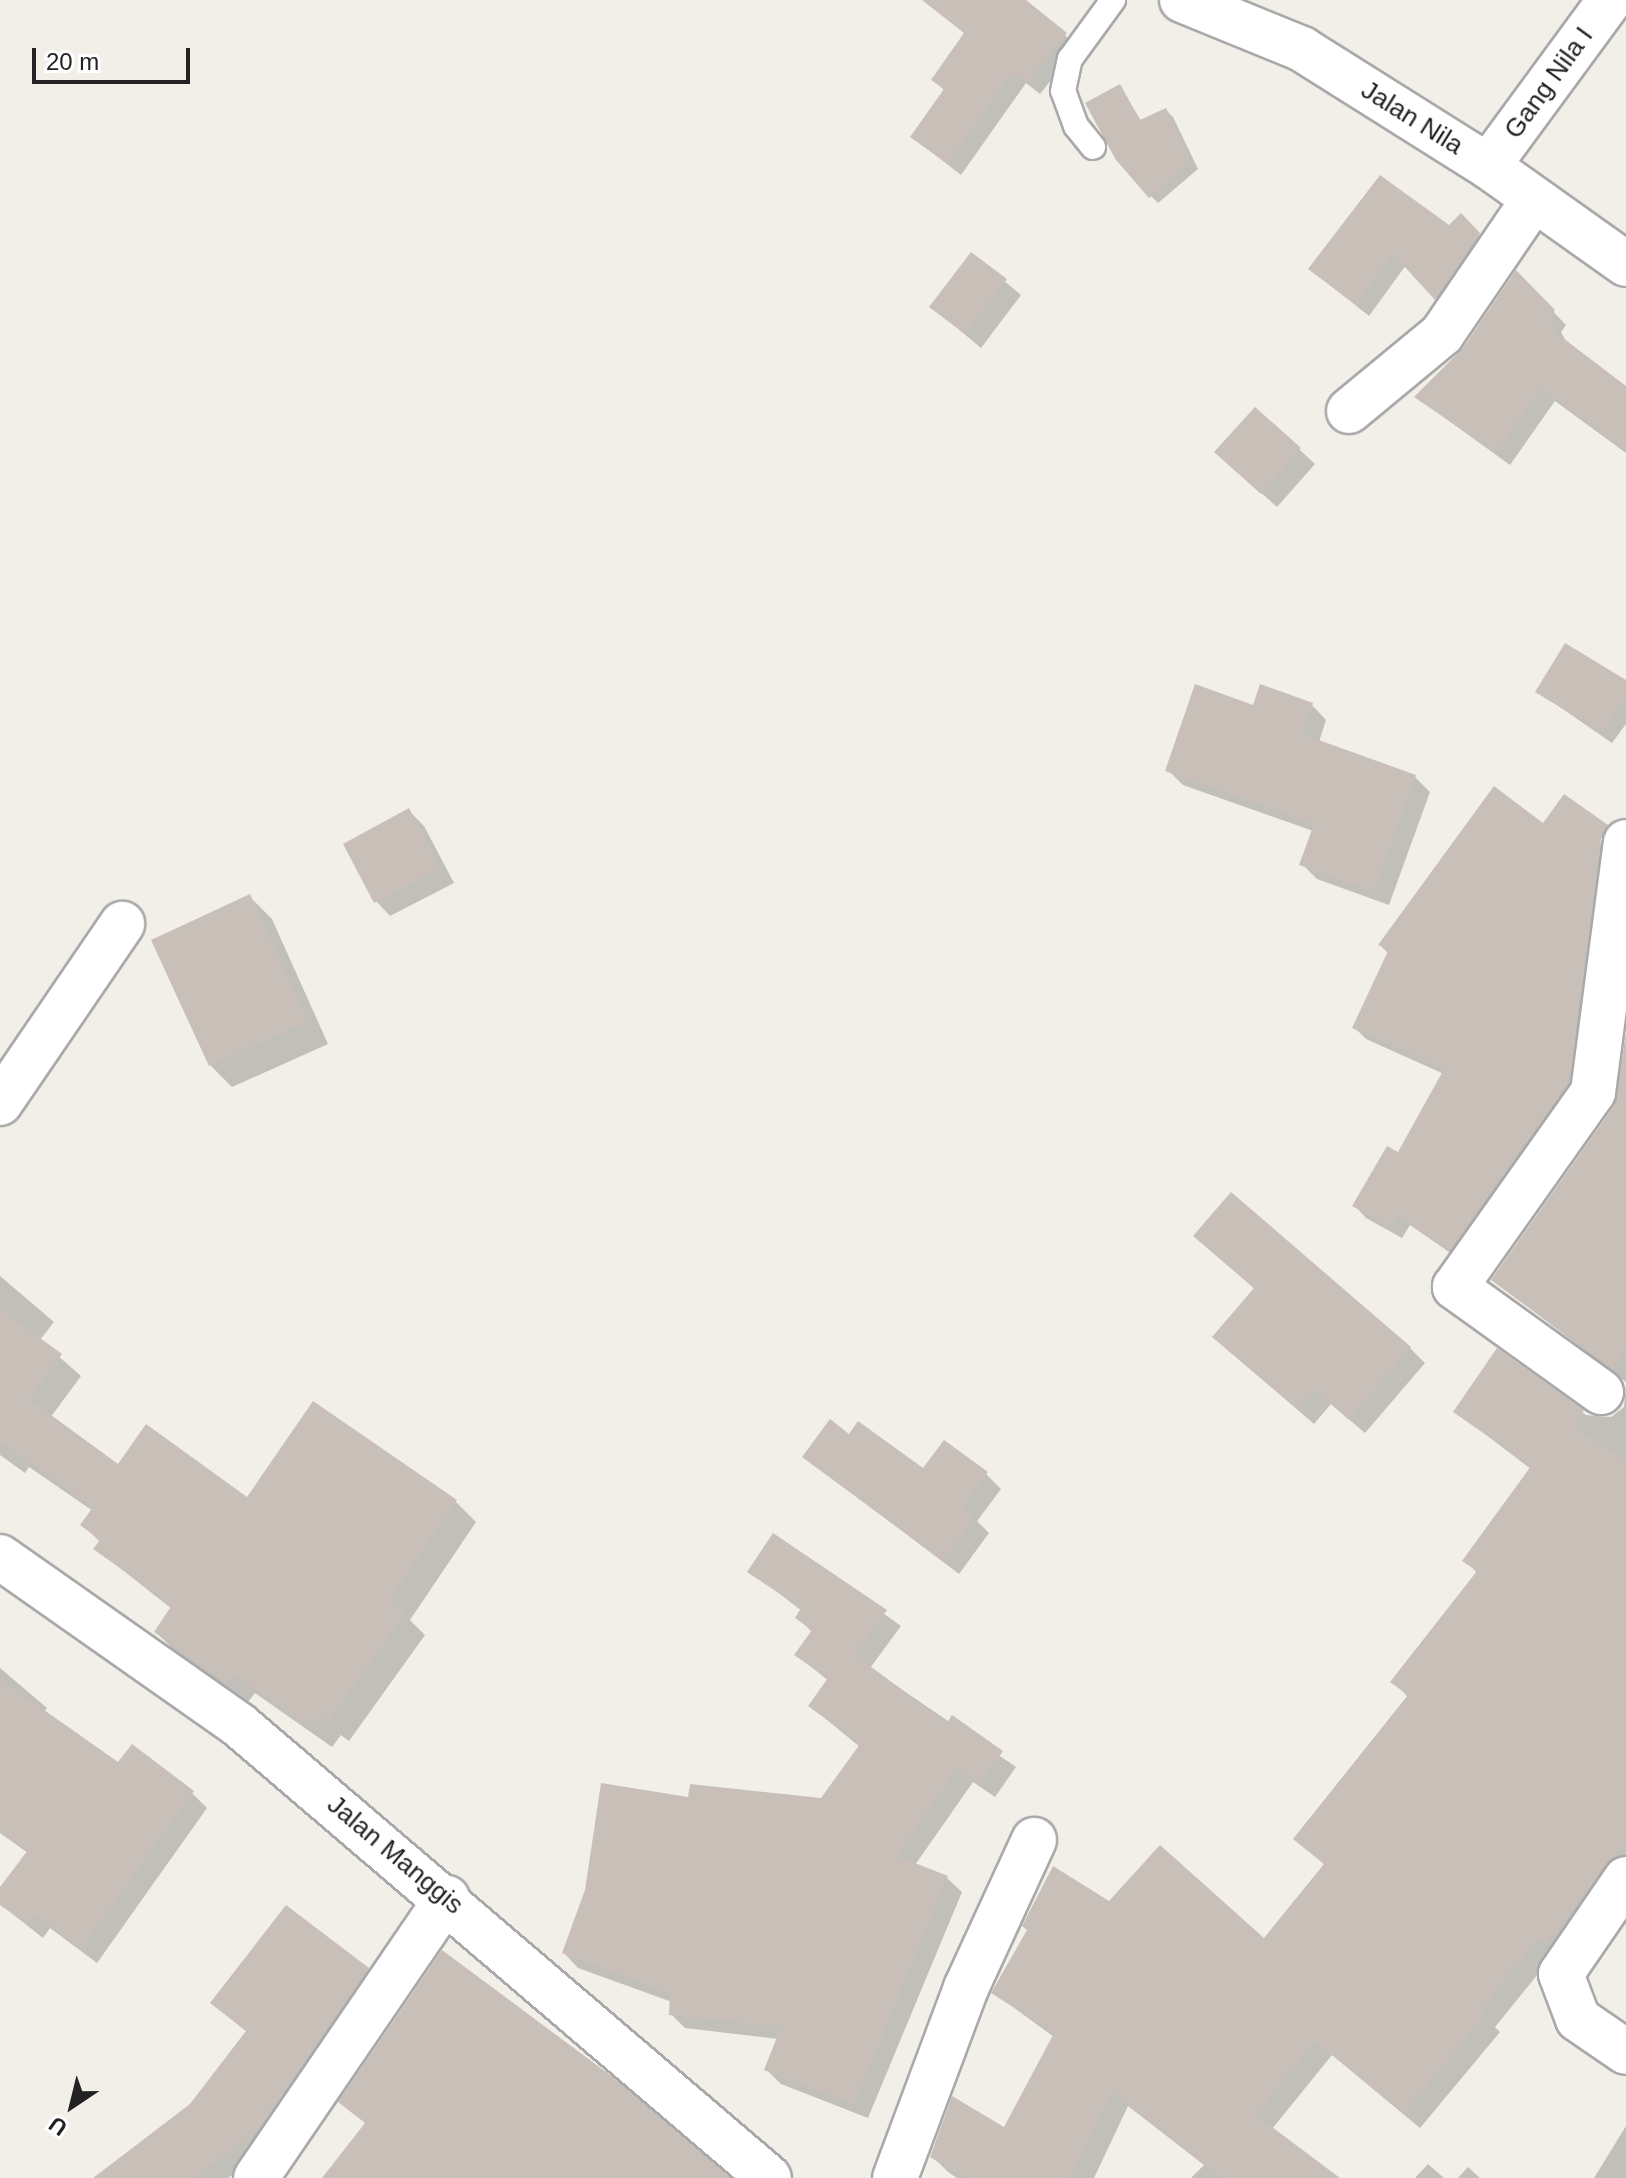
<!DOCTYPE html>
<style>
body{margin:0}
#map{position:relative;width:1626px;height:2178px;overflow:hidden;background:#f2efe9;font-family:Helvetica,sans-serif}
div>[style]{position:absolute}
.shadow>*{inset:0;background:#0003}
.building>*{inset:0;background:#c7bfb8}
.roads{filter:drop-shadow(2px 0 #a9a9a9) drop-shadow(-2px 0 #a9a9a9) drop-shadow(0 2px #a9a9a9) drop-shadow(0 -2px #a9a9a9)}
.service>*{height:24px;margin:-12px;padding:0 12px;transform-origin:12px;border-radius:12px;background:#fff}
.minor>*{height:44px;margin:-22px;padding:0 22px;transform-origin:22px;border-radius:22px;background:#fff}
.tertiary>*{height:44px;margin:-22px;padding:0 22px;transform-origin:22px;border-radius:22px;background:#fff}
span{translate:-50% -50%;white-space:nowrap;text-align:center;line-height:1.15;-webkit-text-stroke:7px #fff;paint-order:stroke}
.street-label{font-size:26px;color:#222}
.north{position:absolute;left:32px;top:2066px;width:80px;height:80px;-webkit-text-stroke:6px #fff;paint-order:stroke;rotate:215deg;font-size:22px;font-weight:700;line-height:32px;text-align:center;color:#222}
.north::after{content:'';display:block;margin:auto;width:28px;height:36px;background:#222;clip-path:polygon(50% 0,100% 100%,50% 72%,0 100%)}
.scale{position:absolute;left:32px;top:48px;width:158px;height:36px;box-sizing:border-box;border:4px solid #222;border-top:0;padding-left:10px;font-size:24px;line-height:28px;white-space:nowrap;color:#222;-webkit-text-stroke:6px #fff;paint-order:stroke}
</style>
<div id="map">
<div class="shadow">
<i style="clip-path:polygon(952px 0,1022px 0,1078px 46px,1040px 94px,1026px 83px,961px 175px,912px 137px,945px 91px,934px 80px,965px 34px,942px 13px)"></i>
<i style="clip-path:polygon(1119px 86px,1142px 122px,1166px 110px,1173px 117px,1198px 169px,1158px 203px,1151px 196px)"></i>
<i style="clip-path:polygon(1461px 216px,1492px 248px,1449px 311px,1406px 265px,1369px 316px,1310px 269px,1449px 227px)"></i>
<i style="clip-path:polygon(972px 254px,1021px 295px,981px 348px,931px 306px)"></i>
<i style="clip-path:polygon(1516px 273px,1566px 325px,1561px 332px,1568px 345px,1626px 389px,1626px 453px,1555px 401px,1510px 465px,1416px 397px,1464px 349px)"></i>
<i style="clip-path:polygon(1255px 409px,1315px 464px,1277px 507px,1232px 467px)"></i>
<i style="clip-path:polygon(1626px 682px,1626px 724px,1612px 743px,1538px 692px)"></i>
<i style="clip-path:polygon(1312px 705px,1326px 720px,1319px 742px,1415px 777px,1430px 792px,1389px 905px,1317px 879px,1302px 864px,1313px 831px,1183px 785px,1168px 770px,1254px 707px)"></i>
<i style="clip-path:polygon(409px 811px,424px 826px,454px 883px,390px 916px,376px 901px)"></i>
<i style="clip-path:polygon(1601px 843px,1612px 854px,1580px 1095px,1462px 1261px,1410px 1225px,1402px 1238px,1366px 1218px,1355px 1206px,1398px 1154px,1444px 1074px,1366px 1039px,1354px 1027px,1389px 954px,1380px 945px,1586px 862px)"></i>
<i style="clip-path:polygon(250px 897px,272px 919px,328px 1044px,232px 1087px,210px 1065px)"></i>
<i style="clip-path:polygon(1626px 1034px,1626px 1382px,1493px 1280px,1616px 1107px)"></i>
<i style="clip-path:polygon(1211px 1251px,1410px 1348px,1425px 1363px,1365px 1433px,1331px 1404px,1314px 1424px,1214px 1337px,1255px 1289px)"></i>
<i style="clip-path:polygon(0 1276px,54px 1322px,40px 1340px,81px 1376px,50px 1418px,118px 1467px,248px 1499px,313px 1404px,456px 1502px,476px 1522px,410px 1620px,425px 1635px,349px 1741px,341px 1735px,332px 1747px,255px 1693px,248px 1702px,176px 1652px,156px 1632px,172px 1609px,96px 1549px,101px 1543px,83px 1525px,93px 1511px,29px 1467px,25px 1473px,0 1455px)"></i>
<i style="clip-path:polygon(1498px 1351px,1586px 1415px,1611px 1417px,1624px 1407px,1626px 1383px,1626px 1878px,1555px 1953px,1495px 2027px,1500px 2032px,1420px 2128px,1332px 2055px,1272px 2129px,1337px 2178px,1191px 2178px,1204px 2165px,1128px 2106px,1094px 2178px,957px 2178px,948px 2172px,932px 2156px,1005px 2130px,1054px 2037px,994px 1993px,1109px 1903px,1264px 1941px,1326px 1866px,1296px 1839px,1409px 1698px,1393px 1682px,1477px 1573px,1465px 1560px,1531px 1469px,1456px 1412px)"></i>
<i style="clip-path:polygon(849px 1437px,923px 1471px,986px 1474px,1001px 1489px,977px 1521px,989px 1533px,959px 1574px,804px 1457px)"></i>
<i style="clip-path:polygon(774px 1535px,901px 1626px,870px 1668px,1016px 1767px,995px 1797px,973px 1782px,915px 1865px,947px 1878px,962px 1892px,868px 2118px,781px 2084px,766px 2069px,778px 2039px,685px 2028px,671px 2014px,672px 2002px,578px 1968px,564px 1953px,690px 1799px,822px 1800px,860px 1747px,810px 1706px,829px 1681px,796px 1655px,812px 1632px,797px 1617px,802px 1611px,750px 1571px)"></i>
<i style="clip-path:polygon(0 1668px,47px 1708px,44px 1712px,118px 1764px,192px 1793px,207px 1808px,97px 1963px,50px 1928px,43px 1938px,0 1904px,0 1890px,28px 1853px,0 1833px)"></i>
<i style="clip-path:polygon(367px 1970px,382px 1985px,259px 2155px,228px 2178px,97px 2178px,192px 2106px,248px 2033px,213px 2003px)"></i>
<i style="clip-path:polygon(1626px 2126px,1626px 2178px,1594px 2178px)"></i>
<i style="clip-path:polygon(1428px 2164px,1444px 2178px,1415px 2178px)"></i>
<i style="clip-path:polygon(1468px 2167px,1480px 2178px,1458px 2178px)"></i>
</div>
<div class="building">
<i style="clip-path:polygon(922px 0,1026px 0,1067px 33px,1027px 83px,1013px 72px,948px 164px,910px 137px,944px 89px,931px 80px,964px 33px)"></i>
<i style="clip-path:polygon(1120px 84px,1140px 120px,1166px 108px,1192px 162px,1149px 198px,1116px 160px,1085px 103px)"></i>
<i style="clip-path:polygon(1380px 175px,1449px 225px,1461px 213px,1480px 233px,1435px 300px,1393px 254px,1356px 305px,1308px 269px)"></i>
<i style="clip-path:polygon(971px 252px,1007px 279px,965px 334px,929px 307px)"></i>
<i style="clip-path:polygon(1516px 270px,1555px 310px,1549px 319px,1559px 327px,1555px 332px,1626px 386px,1626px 451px,1541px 389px,1496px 453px,1414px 397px,1463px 348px)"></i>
<i style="clip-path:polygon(1255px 407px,1301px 448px,1261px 494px,1214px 452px)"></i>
<i style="clip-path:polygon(1565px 643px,1626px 680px,1626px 696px,1603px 733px,1535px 692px)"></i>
<i style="clip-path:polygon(1195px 684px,1253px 705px,1260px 684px,1313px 703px,1302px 734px,1416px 775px,1374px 892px,1299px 865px,1314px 824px,1165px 771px)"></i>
<i style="clip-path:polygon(1494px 786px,1543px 823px,1564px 794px,1608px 825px,1601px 839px,1569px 1083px,1450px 1251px,1398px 1215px,1390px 1228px,1352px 1206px,1387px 1146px,1398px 1152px,1444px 1069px,1352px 1028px,1389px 949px,1378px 945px)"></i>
<i style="clip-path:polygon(409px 808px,441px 868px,374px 903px,343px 844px)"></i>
<i style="clip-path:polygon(250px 894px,308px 1022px,209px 1066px,151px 940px)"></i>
<i style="clip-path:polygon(1626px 1033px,1626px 1350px,1612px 1369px,1491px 1280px,1614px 1106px)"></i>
<i style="clip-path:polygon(1231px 1192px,1411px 1347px,1349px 1420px,1315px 1390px,1298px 1410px,1212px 1337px,1254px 1288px,1193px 1236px)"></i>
<i style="clip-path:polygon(0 1309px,62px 1354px,29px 1399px,118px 1464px,146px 1424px,247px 1497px,313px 1401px,457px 1500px,389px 1601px,406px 1613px,328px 1722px,320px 1716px,311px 1728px,233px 1674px,227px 1683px,154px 1632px,172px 1605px,93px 1549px,100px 1540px,80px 1525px,93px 1507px,0 1442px)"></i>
<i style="clip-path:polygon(1497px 1348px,1584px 1410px,1573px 1426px,1626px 1461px,1626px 1843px,1545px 1945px,1538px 1939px,1481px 2010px,1486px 2014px,1404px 2114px,1315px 2041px,1256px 2115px,1340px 2178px,1221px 2178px,1112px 2092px,1071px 2178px,964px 2178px,930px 2157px,952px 2096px,1004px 2127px,1054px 2033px,991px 1993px,1027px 1930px,1022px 1926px,1053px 1866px,1109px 1901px,1160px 1845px,1264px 1938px,1324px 1864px,1293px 1839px,1408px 1695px,1390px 1682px,1477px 1571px,1462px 1561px,1531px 1466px,1453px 1412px)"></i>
<i style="clip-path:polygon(830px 1419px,849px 1434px,858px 1421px,923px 1468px,944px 1440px,988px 1472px,962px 1508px,975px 1517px,943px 1561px,802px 1457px)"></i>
<i style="clip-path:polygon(773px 1533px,887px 1610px,855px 1655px,947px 1723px,952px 1715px,1003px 1751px,980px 1784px,957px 1769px,897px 1856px,948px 1876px,854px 2105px,764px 2070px,781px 2027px,669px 2015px,670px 1994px,562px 1953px,585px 1890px,601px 1783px,688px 1797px,690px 1784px,821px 1798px,860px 1744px,808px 1706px,828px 1678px,794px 1655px,812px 1630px,795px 1618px,801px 1608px,747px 1572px)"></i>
<i style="clip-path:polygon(0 1679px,118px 1762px,132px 1744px,194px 1791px,81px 1949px,34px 1914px,27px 1924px,0 1905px,0 1887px,28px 1850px,0 1831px)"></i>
<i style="clip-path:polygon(286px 1905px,369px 1968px,260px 2128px,247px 2144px,243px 2141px,194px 2178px,93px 2178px,190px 2104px,246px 2031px,210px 2003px)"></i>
<i style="clip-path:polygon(442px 1950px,614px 2078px,731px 2178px,322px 2178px,365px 2123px,338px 2102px)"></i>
</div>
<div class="roads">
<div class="service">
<i style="left:1093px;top:147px;width:27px;rotate:-129deg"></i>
<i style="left:1076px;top:126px;width:37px;rotate:-110deg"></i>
<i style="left:1063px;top:91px;width:33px;rotate:-78deg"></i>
<i style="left:1070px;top:59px;width:73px;rotate:-53.9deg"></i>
</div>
<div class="minor">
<i style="left:1182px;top:0;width:130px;rotate:22.2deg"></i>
<i style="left:1302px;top:49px;width:220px;rotate:32.2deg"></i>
<i style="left:1488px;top:166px;width:169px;rotate:35.4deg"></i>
<i style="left:1488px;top:166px;width:206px;rotate:-53.7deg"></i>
<i style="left:1349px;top:411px;width:121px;rotate:-39.6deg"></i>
<i style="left:1442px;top:334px;width:163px;rotate:-55.7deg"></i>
<i style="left:0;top:1103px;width:217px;rotate:-55.7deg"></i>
<i style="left:1601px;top:1392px;width:180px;rotate:-144.3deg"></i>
<i style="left:1455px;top:1287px;width:239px;rotate:-54.7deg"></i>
<i style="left:1593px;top:1092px;width:252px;rotate:-82.5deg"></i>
<i style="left:1626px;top:1879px;width:115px;rotate:124.4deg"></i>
<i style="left:1561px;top:1974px;width:48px;rotate:69.3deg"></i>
<i style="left:1578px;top:2019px;width:58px;rotate:34.5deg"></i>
<i style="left:256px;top:2178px;width:339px;rotate:-55.7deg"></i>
<i style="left:895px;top:2178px;width:203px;rotate:-69.5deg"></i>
<i style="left:966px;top:1988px;width:163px;rotate:-65.3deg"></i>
</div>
<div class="tertiary">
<i style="left:0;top:1557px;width:292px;rotate:35.1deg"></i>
<i style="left:239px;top:1725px;width:697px;rotate:40.52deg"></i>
</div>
</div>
<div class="street-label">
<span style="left:1549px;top:83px;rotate:-54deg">Gang Nila I</span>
<span style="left:1412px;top:118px;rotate:32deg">Jalan Nila</span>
<span style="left:395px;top:1855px;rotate:40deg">Jalan Manggis</span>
</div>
<div class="north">U</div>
<div class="scale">20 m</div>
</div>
